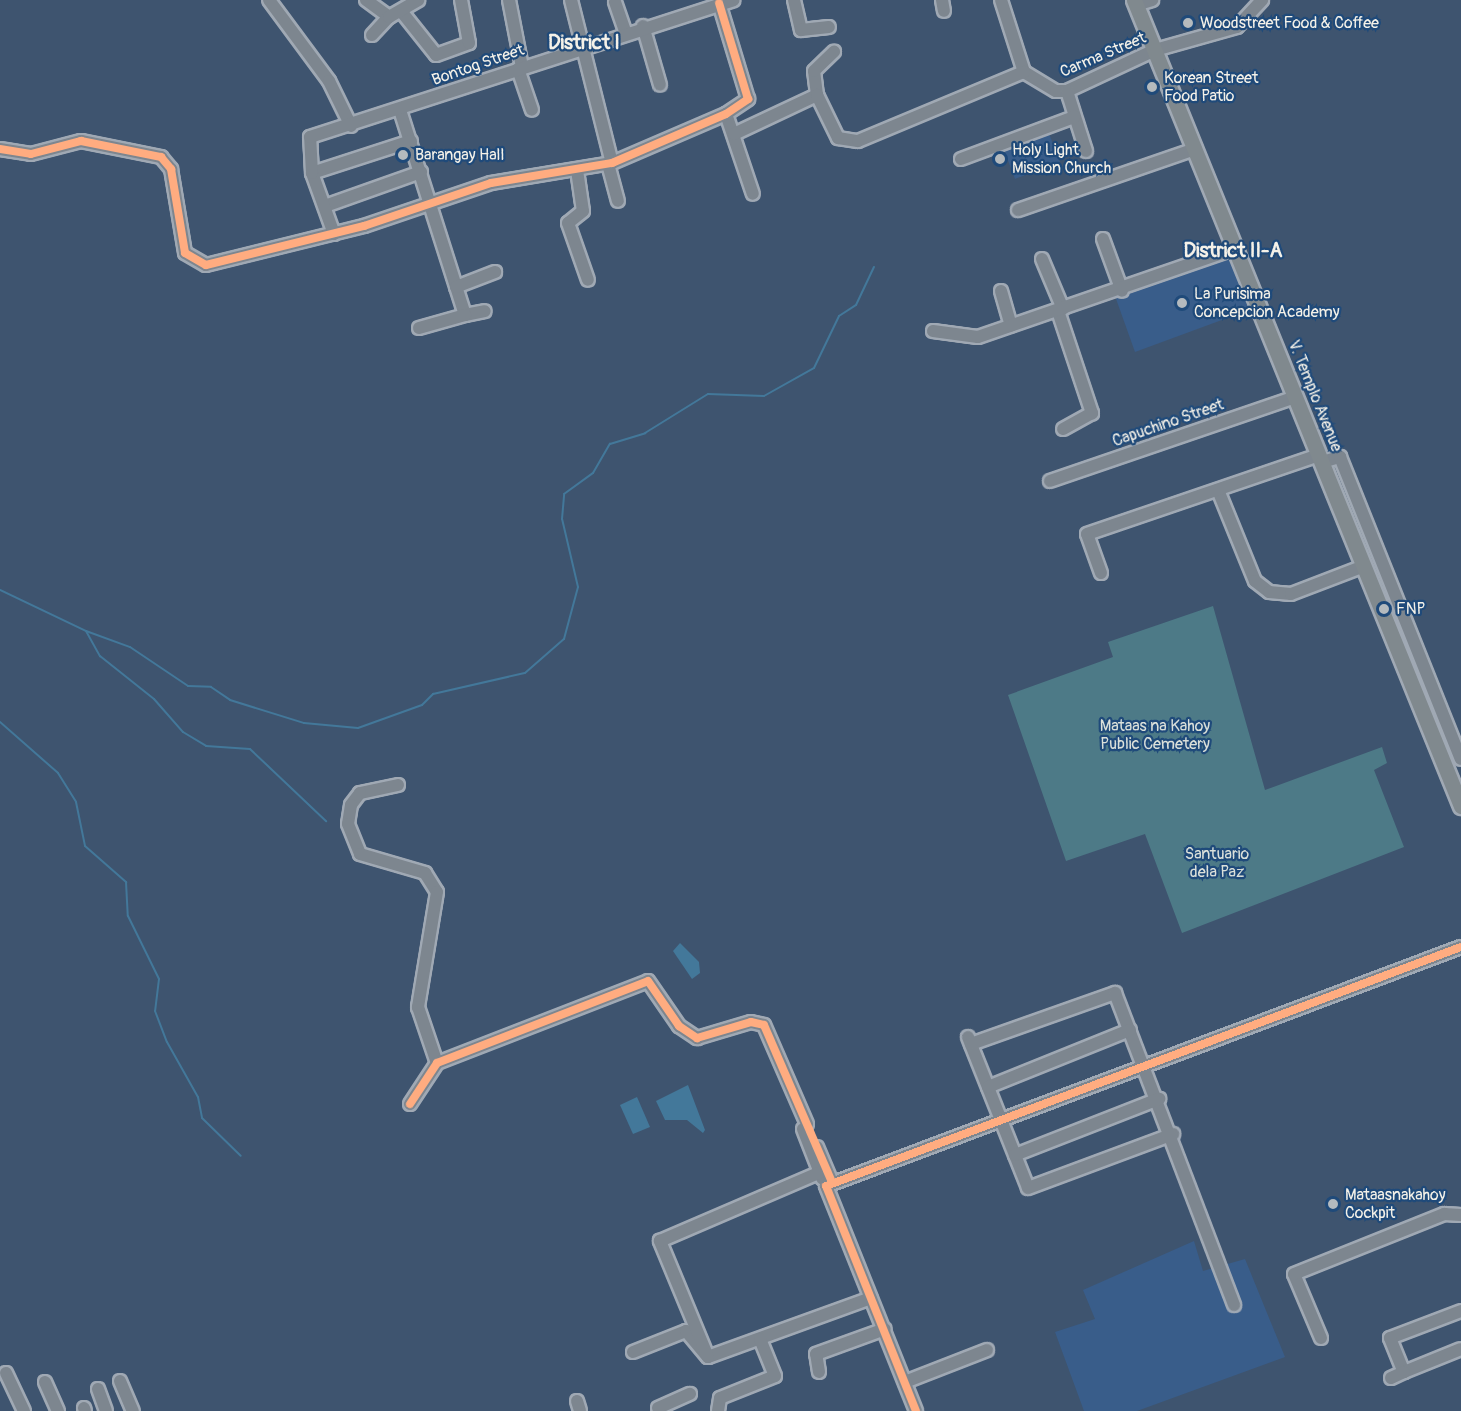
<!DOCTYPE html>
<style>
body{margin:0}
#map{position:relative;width:1461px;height:1411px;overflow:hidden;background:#3e546f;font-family:Pangolin,sans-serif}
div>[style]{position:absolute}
.built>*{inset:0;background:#395d8a}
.green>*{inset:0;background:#4d7a87}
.water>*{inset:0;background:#43789a}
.stream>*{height:2px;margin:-1px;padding:0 1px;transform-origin:1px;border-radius:1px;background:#43789a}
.roads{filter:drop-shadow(2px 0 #a0a9b4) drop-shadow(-2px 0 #a0a9b4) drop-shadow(0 2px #a0a9b4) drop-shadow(0 -2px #a0a9b4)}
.minor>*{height:12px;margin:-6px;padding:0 6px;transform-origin:6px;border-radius:6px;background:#7d868f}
.major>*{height:15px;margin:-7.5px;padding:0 7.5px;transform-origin:7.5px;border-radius:7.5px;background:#80898e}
.cycleway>*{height:8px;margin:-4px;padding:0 4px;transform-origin:4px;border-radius:4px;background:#ffac80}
.dots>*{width:16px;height:16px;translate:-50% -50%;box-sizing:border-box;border:3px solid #1f4a7a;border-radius:50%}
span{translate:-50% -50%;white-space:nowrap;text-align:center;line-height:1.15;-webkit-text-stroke:4.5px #1f4a7a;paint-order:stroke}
.poi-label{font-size:16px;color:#f4f1e8}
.left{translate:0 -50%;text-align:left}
.street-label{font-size:16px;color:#f4f1e8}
.park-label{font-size:16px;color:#dbe0da}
.quarter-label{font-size:20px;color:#f4f1e8;font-weight:700}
</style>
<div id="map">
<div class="built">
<i style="clip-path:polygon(1048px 131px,1060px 162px,1015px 179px,1003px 147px)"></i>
<i style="clip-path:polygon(1228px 254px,1249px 310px,1135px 352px,1115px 296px)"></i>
<i style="clip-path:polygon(1194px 1241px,1203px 1271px,1245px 1259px,1285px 1357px,1137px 1411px,1084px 1411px,1055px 1332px,1095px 1319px,1083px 1290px)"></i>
</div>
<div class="green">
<i style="clip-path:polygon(1213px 606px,1265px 790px,1382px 747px,1387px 763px,1374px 770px,1404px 847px,1182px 933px,1145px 834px,1066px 861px,1008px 695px,1113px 657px,1108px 642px)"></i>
</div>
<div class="water">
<i style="clip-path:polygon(680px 943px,699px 962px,700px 973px,692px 979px,673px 951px)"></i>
<i style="clip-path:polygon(688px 1085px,705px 1130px,703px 1133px,687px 1120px,665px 1120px,656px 1101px)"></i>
<i style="clip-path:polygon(637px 1097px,650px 1127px,633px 1134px,620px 1105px)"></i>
</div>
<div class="stream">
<i style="left:0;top:590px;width:95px;rotate:25.5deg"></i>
<i style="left:86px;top:631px;width:29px;rotate:61deg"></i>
<i style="left:100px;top:656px;width:69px;rotate:38.5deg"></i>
<i style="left:154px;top:699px;width:44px;rotate:48.7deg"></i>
<i style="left:183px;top:732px;width:27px;rotate:31deg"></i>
<i style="left:206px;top:746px;width:44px;rotate:3.9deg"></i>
<i style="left:250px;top:749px;width:105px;rotate:43.5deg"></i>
<i style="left:86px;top:631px;width:47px;rotate:20deg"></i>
<i style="left:130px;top:647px;width:70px;rotate:33.9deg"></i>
<i style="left:188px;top:686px;width:23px;rotate:2deg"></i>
<i style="left:211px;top:687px;width:23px;rotate:34deg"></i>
<i style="left:230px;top:700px;width:77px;rotate:17.3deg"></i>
<i style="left:304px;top:723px;width:54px;rotate:5.3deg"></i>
<i style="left:358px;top:728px;width:68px;rotate:-19.8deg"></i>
<i style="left:422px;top:705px;width:16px;rotate:-45deg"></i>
<i style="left:433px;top:694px;width:94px;rotate:-12.9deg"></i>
<i style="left:525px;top:673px;width:52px;rotate:-41.1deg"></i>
<i style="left:564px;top:639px;width:54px;rotate:-74.9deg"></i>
<i style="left:578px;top:587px;width:70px;rotate:-103.2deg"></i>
<i style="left:562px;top:519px;width:25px;rotate:-85deg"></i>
<i style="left:564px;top:494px;width:36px;rotate:-36deg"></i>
<i style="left:593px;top:473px;width:34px;rotate:-60deg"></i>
<i style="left:610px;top:444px;width:37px;rotate:-17deg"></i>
<i style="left:645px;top:433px;width:74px;rotate:-31.8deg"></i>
<i style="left:708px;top:394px;width:56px;rotate:2deg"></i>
<i style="left:764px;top:396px;width:57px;rotate:-29.2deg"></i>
<i style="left:814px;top:368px;width:58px;rotate:-64.3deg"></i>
<i style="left:839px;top:316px;width:20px;rotate:-33deg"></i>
<i style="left:856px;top:305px;width:42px;rotate:-64.7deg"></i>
<i style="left:0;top:722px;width:77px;rotate:41.3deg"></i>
<i style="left:58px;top:773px;width:34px;rotate:58deg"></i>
<i style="left:76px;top:802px;width:45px;rotate:78.4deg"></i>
<i style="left:85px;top:846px;width:55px;rotate:41.3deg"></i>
<i style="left:126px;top:882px;width:34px;rotate:87deg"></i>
<i style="left:128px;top:916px;width:70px;rotate:63.8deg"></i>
<i style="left:159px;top:979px;width:32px;rotate:97deg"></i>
<i style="left:155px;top:1011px;width:33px;rotate:69deg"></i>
<i style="left:167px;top:1042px;width:63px;rotate:60.6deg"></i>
<i style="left:198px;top:1097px;width:21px;rotate:79deg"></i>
<i style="left:202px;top:1118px;width:54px;rotate:44.3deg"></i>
</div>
<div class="roads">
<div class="minor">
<i style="left:269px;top:0;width:101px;rotate:53.5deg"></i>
<i style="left:329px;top:81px;width:50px;rotate:63.9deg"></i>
<i style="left:366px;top:0;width:29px;rotate:36deg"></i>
<i style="left:509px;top:0;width:68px;rotate:79deg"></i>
<i style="left:571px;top:0;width:168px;rotate:75.9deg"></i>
<i style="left:794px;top:0;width:31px;rotate:77deg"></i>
<i style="left:801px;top:30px;width:28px;rotate:-6deg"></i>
<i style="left:942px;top:0;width:11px;rotate:80deg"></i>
<i style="left:1001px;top:0;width:76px;rotate:72.3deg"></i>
<i style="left:1024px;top:72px;width:37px;rotate:31deg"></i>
<i style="left:1056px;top:91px;width:11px"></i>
<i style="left:1067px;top:91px;width:97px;rotate:-25deg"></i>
<i style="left:1155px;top:50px;width:85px;rotate:-15.7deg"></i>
<i style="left:1237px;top:27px;width:37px;rotate:-47deg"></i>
<i style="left:615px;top:2px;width:31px;rotate:71deg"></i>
<i style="left:1136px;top:5px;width:17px;rotate:-17deg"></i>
<i style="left:401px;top:11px;width:56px;rotate:51.5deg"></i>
<i style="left:436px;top:55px;width:35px;rotate:-20deg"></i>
<i style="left:469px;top:43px;width:44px;rotate:-100.5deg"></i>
<i style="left:643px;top:26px;width:61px;rotate:73.9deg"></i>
<i style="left:372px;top:35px;width:25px;rotate:-47deg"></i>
<i style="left:389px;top:17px;width:34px;rotate:-30deg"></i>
<i style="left:518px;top:69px;width:43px;rotate:71.1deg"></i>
<i style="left:1067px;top:91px;width:63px;rotate:72.4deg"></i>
<i style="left:817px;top:95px;width:24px;rotate:-97deg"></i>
<i style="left:814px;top:71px;width:28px;rotate:-44deg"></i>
<i style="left:400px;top:110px;width:215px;rotate:72.4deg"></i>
<i style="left:465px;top:315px;width:20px;rotate:-11deg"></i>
<i style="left:726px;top:114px;width:84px;rotate:71.4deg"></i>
<i style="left:734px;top:134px;width:92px;rotate:-25.2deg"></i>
<i style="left:817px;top:95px;width:48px;rotate:64deg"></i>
<i style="left:838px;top:138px;width:20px;rotate:9deg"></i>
<i style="left:858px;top:141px;width:180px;rotate:-22.6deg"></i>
<i style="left:0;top:149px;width:31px;rotate:9deg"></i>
<i style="left:31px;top:154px;width:52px;rotate:-14.6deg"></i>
<i style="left:81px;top:141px;width:82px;rotate:11.3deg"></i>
<i style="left:161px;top:157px;width:16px;rotate:50deg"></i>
<i style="left:171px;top:169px;width:85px;rotate:80.5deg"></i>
<i style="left:185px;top:253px;width:24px;rotate:30deg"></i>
<i style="left:206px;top:265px;width:163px;rotate:-13.9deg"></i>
<i style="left:364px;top:226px;width:134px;rotate:-18.7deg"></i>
<i style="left:491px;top:183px;width:123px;rotate:-9.4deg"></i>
<i style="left:612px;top:163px;width:124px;rotate:-23.3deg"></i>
<i style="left:726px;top:114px;width:27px;rotate:-34deg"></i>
<i style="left:748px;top:99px;width:100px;rotate:-106.8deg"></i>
<i style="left:961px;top:159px;width:121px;rotate:-20.4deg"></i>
<i style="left:608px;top:164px;width:38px;rotate:75deg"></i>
<i style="left:577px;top:170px;width:41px;rotate:81.7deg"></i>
<i style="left:583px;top:211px;width:19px;rotate:141deg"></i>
<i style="left:568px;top:223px;width:60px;rotate:70.7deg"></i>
<i style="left:312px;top:173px;width:104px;rotate:-17.9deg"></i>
<i style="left:325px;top:206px;width:102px;rotate:-19.5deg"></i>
<i style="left:1018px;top:210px;width:187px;rotate:-19deg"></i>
<i style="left:334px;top:234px;width:65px;rotate:-109.8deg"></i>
<i style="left:312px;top:173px;width:36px;rotate:-93deg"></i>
<i style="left:310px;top:137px;width:445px;rotate:-17.9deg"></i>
<i style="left:1103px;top:239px;width:55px;rotate:69.9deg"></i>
<i style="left:1042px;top:259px;width:54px;rotate:67.2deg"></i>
<i style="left:456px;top:287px;width:42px;rotate:-21deg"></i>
<i style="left:1001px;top:291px;width:36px;rotate:74deg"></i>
<i style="left:1058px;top:311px;width:108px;rotate:71.6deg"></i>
<i style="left:1092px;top:413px;width:33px;rotate:151deg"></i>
<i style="left:419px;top:328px;width:48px;rotate:-15.8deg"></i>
<i style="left:933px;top:331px;width:45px;rotate:7.6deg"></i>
<i style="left:978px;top:337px;width:273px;rotate:-19deg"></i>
<i style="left:1322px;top:462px;width:19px;rotate:-16deg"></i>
<i style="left:1340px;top:457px;width:325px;rotate:68.2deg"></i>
<i style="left:1050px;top:481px;width:260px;rotate:-18.9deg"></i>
<i style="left:1218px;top:490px;width:98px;rotate:67.9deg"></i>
<i style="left:1255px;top:581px;width:18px;rotate:38deg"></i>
<i style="left:1269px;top:592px;width:22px;rotate:5deg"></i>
<i style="left:1291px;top:594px;width:78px;rotate:-21deg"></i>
<i style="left:1101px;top:573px;width:41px;rotate:-109.7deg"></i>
<i style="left:1087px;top:534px;width:245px;rotate:-18.8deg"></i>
<i style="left:398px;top:785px;width:39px;rotate:168deg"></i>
<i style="left:360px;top:793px;width:15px;rotate:127deg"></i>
<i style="left:351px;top:805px;width:19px;rotate:99deg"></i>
<i style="left:348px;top:824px;width:32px;rotate:68deg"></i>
<i style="left:360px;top:854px;width:68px;rotate:16.3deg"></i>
<i style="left:425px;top:873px;width:22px;rotate:58deg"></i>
<i style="left:437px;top:892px;width:117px;rotate:99.4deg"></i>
<i style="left:418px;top:1007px;width:59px;rotate:71.3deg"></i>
<i style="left:968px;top:1037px;width:162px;rotate:68.3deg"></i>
<i style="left:1028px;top:1188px;width:155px;rotate:-20.4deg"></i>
<i style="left:971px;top:1044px;width:153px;rotate:-19.5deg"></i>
<i style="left:1115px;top:993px;width:334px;rotate:69.1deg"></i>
<i style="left:988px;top:1087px;width:153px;rotate:-21.9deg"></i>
<i style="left:410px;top:1104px;width:49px;rotate:-56.6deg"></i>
<i style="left:437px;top:1063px;width:226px;rotate:-21.2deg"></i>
<i style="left:648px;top:981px;width:55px;rotate:55.4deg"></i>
<i style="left:679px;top:1026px;width:22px;rotate:34deg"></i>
<i style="left:697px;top:1038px;width:56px;rotate:-16.5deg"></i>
<i style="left:751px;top:1022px;width:13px;rotate:13deg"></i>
<i style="left:764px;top:1025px;width:108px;rotate:66.5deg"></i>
<i style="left:803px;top:1129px;width:53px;rotate:68.8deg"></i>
<i style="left:817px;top:1147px;width:38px;rotate:67deg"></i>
<i style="left:1015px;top:1155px;width:155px;rotate:-21.3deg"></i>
<i style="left:1461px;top:1311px;width:76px;rotate:159.2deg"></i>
<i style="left:1390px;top:1338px;width:37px;rotate:68deg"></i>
<i style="left:1404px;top:1372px;width:61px;rotate:-22deg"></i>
<i style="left:1321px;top:1338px;width:69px;rotate:-112.9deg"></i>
<i style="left:1294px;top:1274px;width:162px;rotate:-21.8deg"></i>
<i style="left:1444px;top:1214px;width:17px;rotate:3deg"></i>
<i style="left:633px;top:1352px;width:57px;rotate:-21.6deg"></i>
<i style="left:686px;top:1331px;width:34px;rotate:50deg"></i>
<i style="left:708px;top:1357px;width:173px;rotate:-19.9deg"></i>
<i style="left:708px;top:1357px;width:126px;rotate:-112.5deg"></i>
<i style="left:660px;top:1241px;width:173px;rotate:-23.2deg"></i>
<i style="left:819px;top:1372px;width:18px;rotate:-99deg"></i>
<i style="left:816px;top:1354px;width:73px;rotate:-19.9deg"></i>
<i style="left:6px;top:1373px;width:42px;rotate:64.7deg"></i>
<i style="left:1391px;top:1378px;width:14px;rotate:-25deg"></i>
<i style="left:120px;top:1381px;width:33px;rotate:67deg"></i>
<i style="left:45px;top:1382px;width:32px;rotate:66deg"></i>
<i style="left:905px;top:1382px;width:88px;rotate:-21.3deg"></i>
<i style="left:98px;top:1389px;width:23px;rotate:70deg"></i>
<i style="left:577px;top:1401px;width:10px;rotate:73deg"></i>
<i style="left:84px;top:1408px;width:3px;rotate:72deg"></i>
<i style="left:658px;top:1408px;width:35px;rotate:-24deg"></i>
<i style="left:718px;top:1411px;width:13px;rotate:-81deg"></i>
<i style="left:720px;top:1398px;width:59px;rotate:-21.8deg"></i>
<i style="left:775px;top:1376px;width:40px;rotate:-112deg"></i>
<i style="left:916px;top:1411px;width:242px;rotate:-111.8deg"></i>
<i style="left:826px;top:1186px;width:678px;rotate:-20.63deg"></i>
</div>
<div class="major">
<i style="left:1134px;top:0;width:870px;rotate:67.92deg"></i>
</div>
</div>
<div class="cycleway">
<i style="left:0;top:149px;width:31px;rotate:9deg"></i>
<i style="left:31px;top:154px;width:52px;rotate:-14.6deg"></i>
<i style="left:81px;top:141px;width:82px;rotate:11.3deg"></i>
<i style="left:161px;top:157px;width:16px;rotate:50deg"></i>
<i style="left:171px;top:169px;width:85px;rotate:80.5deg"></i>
<i style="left:185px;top:253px;width:24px;rotate:30deg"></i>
<i style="left:206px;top:265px;width:163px;rotate:-13.9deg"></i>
<i style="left:364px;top:226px;width:134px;rotate:-18.7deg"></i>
<i style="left:491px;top:183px;width:123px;rotate:-9.4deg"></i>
<i style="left:612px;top:163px;width:124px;rotate:-23.3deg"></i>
<i style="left:726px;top:114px;width:27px;rotate:-34deg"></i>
<i style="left:748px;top:99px;width:100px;rotate:-106.8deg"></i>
<i style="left:410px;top:1104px;width:49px;rotate:-56.6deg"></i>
<i style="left:437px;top:1063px;width:226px;rotate:-21.2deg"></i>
<i style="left:648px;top:981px;width:55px;rotate:55.4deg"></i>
<i style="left:679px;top:1026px;width:22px;rotate:34deg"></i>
<i style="left:697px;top:1038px;width:56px;rotate:-16.5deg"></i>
<i style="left:751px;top:1022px;width:13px;rotate:13deg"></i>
<i style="left:764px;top:1025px;width:171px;rotate:66.6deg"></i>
<i style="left:916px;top:1411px;width:242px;rotate:-111.8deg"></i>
<i style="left:826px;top:1186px;width:678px;rotate:-20.63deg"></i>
</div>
<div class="dots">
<i style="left:1188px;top:23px;background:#b4babe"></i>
<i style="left:1152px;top:87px;background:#b4babe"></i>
<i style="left:403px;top:155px;background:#b4babe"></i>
<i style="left:1000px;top:159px;background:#b4babe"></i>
<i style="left:1182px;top:303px;background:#b4babe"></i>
<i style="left:1384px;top:609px;background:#b4babe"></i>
<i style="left:1333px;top:1204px;background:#b4babe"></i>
</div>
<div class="poi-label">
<span class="left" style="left:1200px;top:23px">Woodstreet Food &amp; Coffee</span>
<span class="left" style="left:1164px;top:87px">Korean Street<br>Food Patio</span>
<span class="left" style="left:1012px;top:159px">Holy Light<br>Mission Church</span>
<span class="left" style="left:415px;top:155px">Barangay Hall</span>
<span class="left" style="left:1194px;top:303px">La Purisima<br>Concepcion Academy</span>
<span class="left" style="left:1396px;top:609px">FNP</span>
<span class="left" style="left:1345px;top:1204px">Mataasnakahoy<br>Cockpit</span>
</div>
<div class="street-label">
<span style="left:1103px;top:55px;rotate:-23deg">Carma Street</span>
<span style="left:478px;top:65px;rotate:-19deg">Bontog Street</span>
<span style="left:1315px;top:396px;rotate:68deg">V. Templo Avenue</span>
<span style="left:1168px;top:423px;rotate:-19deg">Capuchino Street</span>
</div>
<div class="park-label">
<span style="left:1155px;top:735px">Mataas na Kahoy<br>Public Cemetery</span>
<span style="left:1217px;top:863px">Santuario<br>dela Paz</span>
</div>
<div class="quarter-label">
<span style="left:584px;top:42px">District I</span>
<span style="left:1233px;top:250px">District II-A</span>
</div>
</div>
